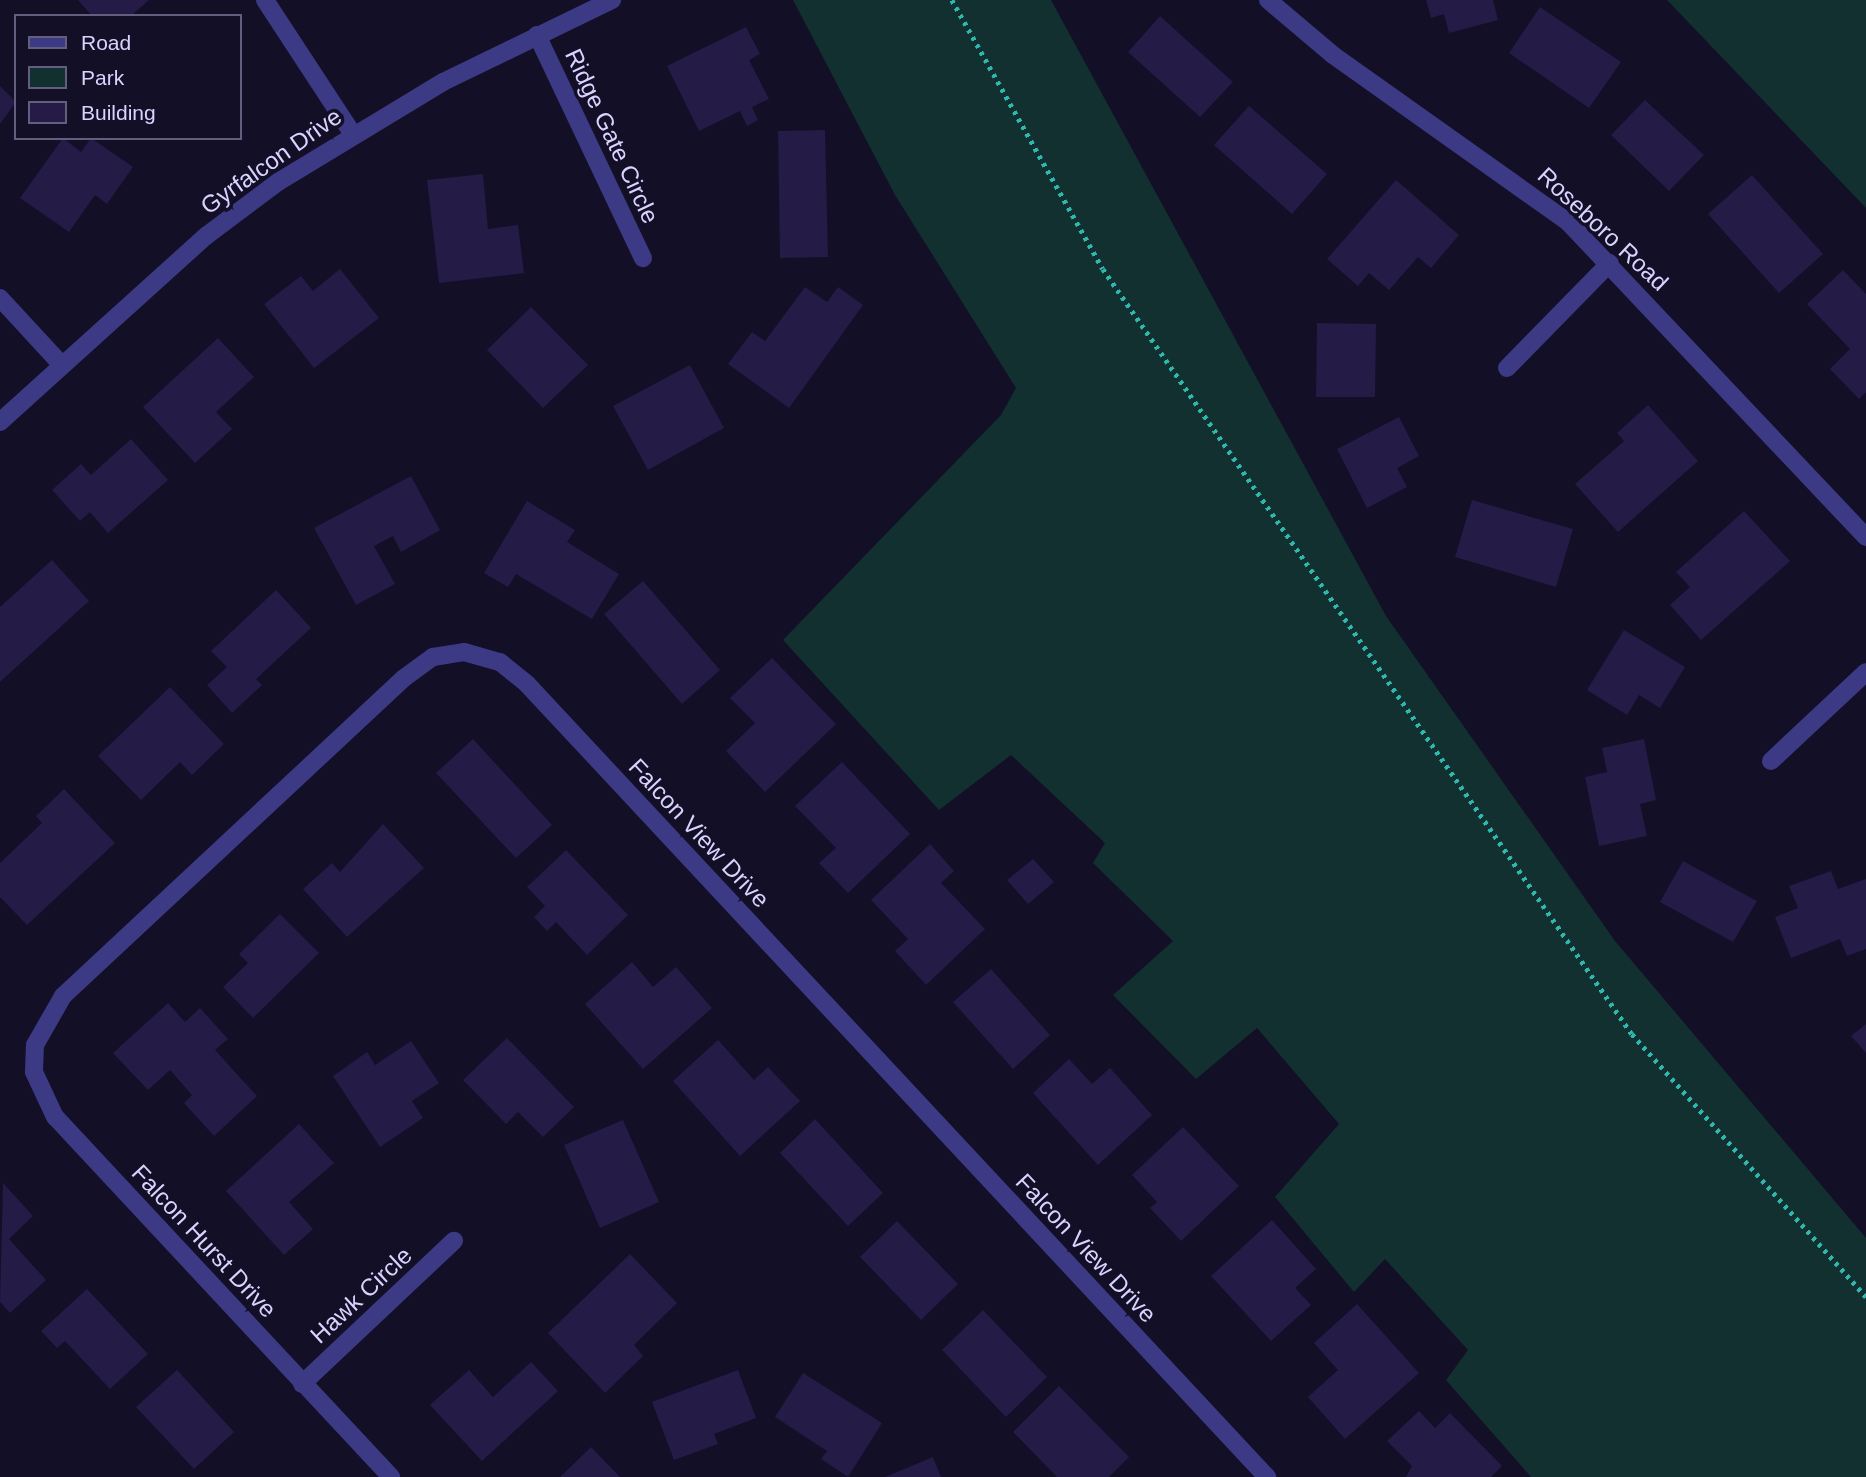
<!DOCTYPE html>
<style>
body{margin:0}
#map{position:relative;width:1866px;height:1477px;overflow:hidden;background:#130f26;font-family:Helvetica,sans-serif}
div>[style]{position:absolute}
.green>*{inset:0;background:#12302f}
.building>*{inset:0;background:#241b47}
.path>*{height:4.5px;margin-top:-2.25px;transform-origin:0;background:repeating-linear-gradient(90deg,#2fb8b0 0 3.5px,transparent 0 8.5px)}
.minor>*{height:18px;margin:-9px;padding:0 9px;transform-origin:9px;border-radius:9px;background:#3d3a85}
span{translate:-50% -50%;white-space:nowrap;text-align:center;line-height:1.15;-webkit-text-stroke:7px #130f26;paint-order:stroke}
.street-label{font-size:24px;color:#d9d4ff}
.legend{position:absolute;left:14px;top:14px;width:228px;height:126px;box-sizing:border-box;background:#130f26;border:2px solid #625e7d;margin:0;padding:9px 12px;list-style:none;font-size:21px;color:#d9d4ff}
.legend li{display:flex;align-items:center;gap:14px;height:35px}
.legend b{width:35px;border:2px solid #625e7d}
</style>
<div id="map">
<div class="green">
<i style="clip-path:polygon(793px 0,1051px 0,1386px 616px,1615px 941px,1866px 1238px,1866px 1477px,1531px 1477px,1446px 1380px,1468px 1350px,1385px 1259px,1354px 1292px,1275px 1197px,1339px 1124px,1257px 1028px,1196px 1079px,1113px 995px,1173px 941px,1093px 863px,1105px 843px,1011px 755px,939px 810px,783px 640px,1001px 415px,1016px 388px,895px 195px)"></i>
<i style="clip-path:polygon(1667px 0,1866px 0,1866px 208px)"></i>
</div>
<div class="building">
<i style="clip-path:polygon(78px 0,149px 0,131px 16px,92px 16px)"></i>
<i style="clip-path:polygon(1426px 0,1493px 0,1498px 20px,1449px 33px,1444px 14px,1431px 18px)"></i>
<i style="clip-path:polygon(1540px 7px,1621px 62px,1589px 108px,1509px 53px)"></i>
<i style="clip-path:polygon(1160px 16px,1233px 82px,1200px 117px,1128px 52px)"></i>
<i style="clip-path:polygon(746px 27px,760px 54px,749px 60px,769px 99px,752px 107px,758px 120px,747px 126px,740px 111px,699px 131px,667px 66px)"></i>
<i style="clip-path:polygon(0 86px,16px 102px,0 124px)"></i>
<i style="clip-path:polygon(1645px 100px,1704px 155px,1669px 191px,1611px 135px)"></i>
<i style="clip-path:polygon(1249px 106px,1327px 174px,1292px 214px,1214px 145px)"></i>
<i style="clip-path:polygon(825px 130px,828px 257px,780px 258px,778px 131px)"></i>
<i style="clip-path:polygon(63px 138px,81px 152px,91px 138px,133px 167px,107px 204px,95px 195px,69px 232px,20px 198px)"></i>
<i style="clip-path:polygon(483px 174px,488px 229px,518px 225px,524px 273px,439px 283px,427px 180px)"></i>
<i style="clip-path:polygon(1752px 175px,1823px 254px,1779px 293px,1708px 214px)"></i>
<i style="clip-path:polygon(1396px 180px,1459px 235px,1431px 268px,1418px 257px,1389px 290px,1369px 273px,1358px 286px,1327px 259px)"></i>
<i style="clip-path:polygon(340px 269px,379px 318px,314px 368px,264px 304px,301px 276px,313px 291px)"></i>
<i style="clip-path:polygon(1843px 270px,1866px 294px,1866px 392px,1859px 399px,1830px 369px,1850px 349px,1807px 304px)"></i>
<i style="clip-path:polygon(805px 287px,827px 302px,838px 287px,863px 305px,789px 408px,728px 364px,752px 332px,765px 341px)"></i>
<i style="clip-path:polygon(531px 307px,588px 365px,543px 408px,487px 350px)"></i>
<i style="clip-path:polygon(1317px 323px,1376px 324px,1375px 397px,1316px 397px)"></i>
<i style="clip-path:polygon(218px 338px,254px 377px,216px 412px,232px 429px,195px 463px,143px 407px)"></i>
<i style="clip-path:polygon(690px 365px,724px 428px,648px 470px,613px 406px)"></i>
<i style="clip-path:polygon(1648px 405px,1698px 461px,1618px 532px,1575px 484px,1624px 441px,1617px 433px)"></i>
<i style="clip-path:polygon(1399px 417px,1419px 456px,1397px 468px,1407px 487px,1367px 508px,1337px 449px)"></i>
<i style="clip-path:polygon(131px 439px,168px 480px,108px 533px,90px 512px,80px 521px,52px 490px,81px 464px,91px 475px)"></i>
<i style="clip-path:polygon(411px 476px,440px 530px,401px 552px,393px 536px,374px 546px,395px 584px,356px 605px,314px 528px)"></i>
<i style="clip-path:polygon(1472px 500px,1573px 529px,1556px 587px,1455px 557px)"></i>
<i style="clip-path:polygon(527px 501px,575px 530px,567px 542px,619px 574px,592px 619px,516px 574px,508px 587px,484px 573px)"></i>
<i style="clip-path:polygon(1744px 511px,1790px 561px,1701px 640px,1670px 605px,1690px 587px,1676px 572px)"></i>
<i style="clip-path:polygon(52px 560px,89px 601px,0 682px,0 607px)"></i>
<i style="clip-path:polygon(643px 581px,720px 670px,682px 704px,604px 614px)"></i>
<i style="clip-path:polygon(276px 590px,311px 628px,256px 679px,262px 685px,232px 713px,207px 685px,227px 667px,211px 651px)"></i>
<i style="clip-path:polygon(1624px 630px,1685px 667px,1660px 708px,1639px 695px,1627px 715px,1587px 690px)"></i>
<i style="clip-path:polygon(772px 658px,836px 724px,765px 792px,726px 751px,755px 723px,730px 698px)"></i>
<i style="clip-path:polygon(170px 687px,224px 744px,192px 775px,180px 762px,141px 800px,98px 756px)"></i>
<i style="clip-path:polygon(473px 739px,552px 825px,516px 858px,436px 773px)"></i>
<i style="clip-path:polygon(1644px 739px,1656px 800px,1640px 804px,1647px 836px,1599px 846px,1585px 777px,1607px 772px,1602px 748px)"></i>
<i style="clip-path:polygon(842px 762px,910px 834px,848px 893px,819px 863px,836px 848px,795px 806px)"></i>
<i style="clip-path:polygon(64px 789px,115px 843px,27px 925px,0 897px,0 863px,42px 823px,36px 816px)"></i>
<i style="clip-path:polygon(383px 824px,424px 868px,347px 937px,303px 889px,332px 863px,340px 872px)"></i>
<i style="clip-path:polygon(930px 844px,954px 871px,941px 883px,985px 929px,926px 985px,895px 951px,908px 939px,871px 900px)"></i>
<i style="clip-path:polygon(566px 850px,628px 915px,587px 955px,556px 922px,547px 931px,534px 917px,545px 906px,527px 887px)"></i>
<i style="clip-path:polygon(1033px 859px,1054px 882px,1028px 904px,1007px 880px)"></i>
<i style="clip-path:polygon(1683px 861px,1757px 901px,1733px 942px,1660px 902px)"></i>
<i style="clip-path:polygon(1831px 871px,1838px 889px,1866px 879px,1866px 949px,1847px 956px,1840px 939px,1791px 958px,1775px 917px,1798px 908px,1789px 886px)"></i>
<i style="clip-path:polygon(280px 914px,319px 953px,253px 1018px,223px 987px,248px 963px,239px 954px)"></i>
<i style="clip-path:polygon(632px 962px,653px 987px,676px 967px,712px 1008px,643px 1069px,585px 1004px)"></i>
<i style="clip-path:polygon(991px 969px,1050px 1035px,1013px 1069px,953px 1002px)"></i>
<i style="clip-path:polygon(168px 1003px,185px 1022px,200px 1008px,228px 1039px,215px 1050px,257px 1096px,214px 1136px,184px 1103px,192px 1095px,170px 1070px,148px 1090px,113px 1053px)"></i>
<i style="clip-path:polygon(1866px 1024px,1866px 1053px,1851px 1036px)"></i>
<i style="clip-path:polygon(507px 1038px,574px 1107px,543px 1137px,518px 1112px,506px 1124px,463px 1080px)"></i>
<i style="clip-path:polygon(718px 1040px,754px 1080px,768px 1067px,800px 1101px,740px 1156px,673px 1081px)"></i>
<i style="clip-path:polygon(411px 1041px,439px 1083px,412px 1101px,423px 1118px,380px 1147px,333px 1076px,367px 1052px,375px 1065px)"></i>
<i style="clip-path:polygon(1069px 1059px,1092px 1084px,1110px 1068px,1152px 1115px,1098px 1165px,1033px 1093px)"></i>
<i style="clip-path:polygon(815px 1119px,883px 1193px,848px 1226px,780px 1153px)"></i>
<i style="clip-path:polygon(623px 1120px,659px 1202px,600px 1228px,564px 1145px)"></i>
<i style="clip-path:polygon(299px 1124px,334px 1163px,289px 1202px,313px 1229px,284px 1255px,226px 1191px)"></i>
<i style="clip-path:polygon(1183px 1127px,1239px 1186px,1181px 1241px,1150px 1208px,1157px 1202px,1132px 1175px)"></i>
<i style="clip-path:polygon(3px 1183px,33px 1216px,9px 1239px,46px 1280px,10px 1313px,0 1302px)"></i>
<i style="clip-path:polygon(1272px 1220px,1316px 1269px,1295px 1288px,1311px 1305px,1271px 1341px,1211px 1276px)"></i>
<i style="clip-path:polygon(897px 1221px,958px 1284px,921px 1320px,860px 1257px)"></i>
<i style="clip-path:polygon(630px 1254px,677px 1303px,634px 1345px,643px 1356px,605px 1393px,548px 1333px)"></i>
<i style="clip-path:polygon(87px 1289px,148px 1354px,110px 1389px,65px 1341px,57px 1348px,41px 1331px)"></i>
<i style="clip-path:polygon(1357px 1304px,1419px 1373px,1345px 1439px,1308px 1397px,1338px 1370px,1314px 1343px)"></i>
<i style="clip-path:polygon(983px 1310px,1047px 1377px,1006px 1417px,942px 1350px)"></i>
<i style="clip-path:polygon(531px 1362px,558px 1391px,482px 1461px,430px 1405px,469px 1370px,493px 1397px)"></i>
<i style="clip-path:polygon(177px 1370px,234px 1432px,194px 1469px,136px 1407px)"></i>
<i style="clip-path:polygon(738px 1370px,756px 1418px,714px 1434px,718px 1444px,674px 1460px,652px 1402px)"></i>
<i style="clip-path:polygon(803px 1373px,882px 1423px,848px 1477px,821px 1459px,827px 1451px,775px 1417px)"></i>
<i style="clip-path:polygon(1059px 1386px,1129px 1457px,1109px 1477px,1057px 1477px,1013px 1432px)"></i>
<i style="clip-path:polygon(1419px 1411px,1435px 1428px,1450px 1413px,1502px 1466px,1491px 1477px,1406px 1477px,1412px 1466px,1387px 1441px)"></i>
<i style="clip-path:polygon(591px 1447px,620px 1477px,560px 1477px)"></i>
<i style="clip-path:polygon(933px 1457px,941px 1477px,885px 1477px)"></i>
</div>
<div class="path">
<i style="left:952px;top:0;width:308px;rotate:60.7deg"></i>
<i style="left:1103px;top:269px;width:930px;rotate:55.34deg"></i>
<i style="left:1632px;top:1034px;width:352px;rotate:48.3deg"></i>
</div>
<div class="minor">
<i style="left:265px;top:0;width:159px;rotate:56.8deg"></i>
<i style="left:1268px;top:0;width:85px;rotate:40.2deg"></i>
<i style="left:1333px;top:55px;width:290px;rotate:35.4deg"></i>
<i style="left:1569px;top:223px;width:432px;rotate:46.6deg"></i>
<i style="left:537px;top:35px;width:247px;rotate:64.6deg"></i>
<i style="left:0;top:298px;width:90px;rotate:47.3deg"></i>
<i style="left:1507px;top:368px;width:147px;rotate:-45.6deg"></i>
<i style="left:0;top:422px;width:278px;rotate:-42.1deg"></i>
<i style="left:206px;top:236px;width:90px;rotate:-36.9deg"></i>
<i style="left:278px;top:182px;width:193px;rotate:-31.2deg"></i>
<i style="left:443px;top:82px;width:188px;rotate:-25.9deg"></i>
<i style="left:1771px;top:761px;width:130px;rotate:-43.1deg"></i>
<i style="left:302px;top:1384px;width:209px;rotate:-43.3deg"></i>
<i style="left:391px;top:1477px;width:492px;rotate:-133deg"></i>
<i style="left:55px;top:1117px;width:50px;rotate:-115deg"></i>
<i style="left:34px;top:1072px;width:27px;rotate:-88deg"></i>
<i style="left:35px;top:1045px;width:56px;rotate:-60.3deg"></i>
<i style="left:63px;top:996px;width:466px;rotate:-43deg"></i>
<i style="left:404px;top:678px;width:36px;rotate:-36deg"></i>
<i style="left:433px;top:657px;width:31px;rotate:-9deg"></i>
<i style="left:464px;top:652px;width:37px;rotate:16deg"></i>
<i style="left:500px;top:662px;width:35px;rotate:39deg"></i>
<i style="left:527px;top:684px;width:1085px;rotate:46.98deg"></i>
</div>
<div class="street-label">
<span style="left:612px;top:136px;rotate:65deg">Ridge Gate Circle</span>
<span style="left:271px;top:161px;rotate:-35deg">Gyrfalcon Drive</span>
<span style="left:1603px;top:229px;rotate:43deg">Roseboro Road</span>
<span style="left:699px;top:833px;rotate:47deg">Falcon View Drive</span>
<span style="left:204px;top:1241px;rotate:47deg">Falcon Hurst Drive</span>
<span style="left:1086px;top:1248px;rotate:47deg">Falcon View Drive</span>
<span style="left:361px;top:1295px;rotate:-43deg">Hawk Circle</span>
</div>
<ul class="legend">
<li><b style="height:9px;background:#3d3a85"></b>Road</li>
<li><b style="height:19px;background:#12302f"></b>Park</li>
<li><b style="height:19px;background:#241b47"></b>Building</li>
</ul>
</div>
